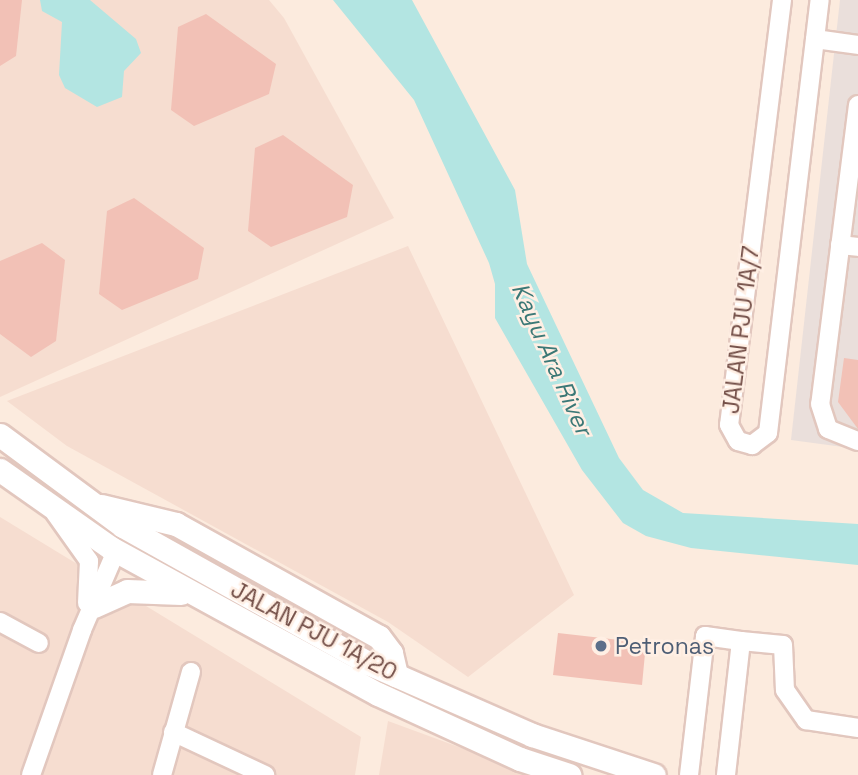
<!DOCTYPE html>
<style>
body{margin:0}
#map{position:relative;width:858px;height:775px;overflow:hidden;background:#fcebde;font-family:"Space Grotesk",sans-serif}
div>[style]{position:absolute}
.residential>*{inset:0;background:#f6ddd0}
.industrial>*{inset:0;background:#eadfdb}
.water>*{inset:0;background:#b3e5e2}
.building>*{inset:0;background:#f2c1b6}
.roads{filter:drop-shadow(2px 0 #e2c7be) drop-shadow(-2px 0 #e2c7be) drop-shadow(0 2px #e2c7be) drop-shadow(0 -2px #e2c7be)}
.minor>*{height:18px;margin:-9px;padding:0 9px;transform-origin:9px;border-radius:9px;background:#fff}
.tertiary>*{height:23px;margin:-11.5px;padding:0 11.5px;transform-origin:11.5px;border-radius:11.5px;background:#fff}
.dots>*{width:19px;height:19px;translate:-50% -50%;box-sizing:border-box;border:4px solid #ffefe4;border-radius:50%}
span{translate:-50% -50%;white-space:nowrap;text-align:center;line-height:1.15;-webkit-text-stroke:5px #ffefe4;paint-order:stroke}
.street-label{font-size:23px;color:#724d46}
.service-label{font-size:23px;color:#4e5e75}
.left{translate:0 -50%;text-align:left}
.water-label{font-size:24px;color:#3b7876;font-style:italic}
</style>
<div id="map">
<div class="residential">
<i style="clip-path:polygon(0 0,269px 0,284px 18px,394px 218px,0 397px)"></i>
<i style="clip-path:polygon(408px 246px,574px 595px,468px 677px,388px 622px,67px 446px,7px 401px)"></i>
<i style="clip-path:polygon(0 517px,361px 737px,355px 775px,0 775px)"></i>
<i style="clip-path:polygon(388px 721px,535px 775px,379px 775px)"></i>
</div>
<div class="industrial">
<i style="clip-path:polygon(840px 0,858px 0,858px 449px,791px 440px)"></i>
</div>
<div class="water">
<i style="clip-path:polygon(40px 0,90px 0,136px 39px,141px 53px,124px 71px,122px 97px,97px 107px,65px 88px,59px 75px,62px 22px,42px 11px)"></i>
<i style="clip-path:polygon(333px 0,412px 0,515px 190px,527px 264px,619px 458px,643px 490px,683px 513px,858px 524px,858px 565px,691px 548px,646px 536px,623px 523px,582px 470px,495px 318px,495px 284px,489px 263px,414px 100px)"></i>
</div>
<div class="building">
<i style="clip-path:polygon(0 0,22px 0,16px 56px,0 66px)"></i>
<i style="clip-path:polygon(206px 14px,276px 64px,269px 94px,194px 126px,171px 110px,178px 27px)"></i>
<i style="clip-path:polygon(283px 135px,353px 185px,347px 217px,271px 247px,248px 231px,255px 148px)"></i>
<i style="clip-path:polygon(134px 198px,204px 248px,198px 279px,122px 310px,99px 294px,107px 211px)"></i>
<i style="clip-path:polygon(42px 243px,65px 260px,56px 341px,31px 357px,0 334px,0 261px)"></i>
<i style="clip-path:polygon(844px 358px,858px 360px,858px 429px,838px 402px)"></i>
<i style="clip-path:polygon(558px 633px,646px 643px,642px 685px,553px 675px)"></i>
</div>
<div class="roads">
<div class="minor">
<i style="left:782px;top:0;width:428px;rotate:97.1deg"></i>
<i style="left:729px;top:425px;width:18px;rotate:61deg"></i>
<i style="left:738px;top:441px;width:15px;rotate:16deg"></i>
<i style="left:752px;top:445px;width:20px;rotate:-37deg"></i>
<i style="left:768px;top:433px;width:436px;rotate:-83.2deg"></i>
<i style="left:815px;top:39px;width:43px;rotate:7.9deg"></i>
<i style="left:858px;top:105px;width:301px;rotate:97.2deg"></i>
<i style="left:820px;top:404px;width:26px;rotate:72deg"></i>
<i style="left:828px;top:429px;width:32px;rotate:22deg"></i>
<i style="left:840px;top:245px;width:18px;rotate:6deg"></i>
<i style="left:55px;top:513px;width:59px;rotate:54.7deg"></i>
<i style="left:89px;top:561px;width:42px;rotate:92.7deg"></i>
<i style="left:0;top:622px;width:44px;rotate:28.3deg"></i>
<i style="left:741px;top:641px;width:42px;rotate:5.4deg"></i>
<i style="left:783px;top:645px;width:45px;rotate:87.5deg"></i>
<i style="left:785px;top:690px;width:37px;rotate:55deg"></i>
<i style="left:806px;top:720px;width:53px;rotate:8.7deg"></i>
<i style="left:173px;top:732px;width:102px;rotate:25.1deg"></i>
<i style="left:31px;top:775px;width:154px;rotate:-70.6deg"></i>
<i style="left:82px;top:630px;width:86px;rotate:-66.7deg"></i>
<i style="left:162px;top:775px;width:107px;rotate:-74.3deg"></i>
<i style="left:689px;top:775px;width:140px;rotate:-83.4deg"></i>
<i style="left:705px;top:636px;width:36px;rotate:8deg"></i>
<i style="left:741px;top:641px;width:135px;rotate:96.4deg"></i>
</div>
<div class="tertiary">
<i style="left:0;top:435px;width:153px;rotate:36.5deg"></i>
<i style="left:123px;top:526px;width:281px;rotate:29.2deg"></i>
<i style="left:368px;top:663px;width:179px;rotate:23.7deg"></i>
<i style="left:532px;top:735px;width:128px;rotate:18.2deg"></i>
<i style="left:0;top:470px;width:136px;rotate:35.1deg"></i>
<i style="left:111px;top:548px;width:304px;rotate:28.7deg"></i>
<i style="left:378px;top:694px;width:156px;rotate:24.6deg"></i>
<i style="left:520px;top:759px;width:52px;rotate:18.1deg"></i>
<i style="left:101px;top:506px;width:77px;rotate:13.5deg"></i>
<i style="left:176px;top:524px;width:232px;rotate:29.1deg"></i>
<i style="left:379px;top:637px;width:20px;rotate:53deg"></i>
<i style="left:391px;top:653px;width:23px;rotate:77deg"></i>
<i style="left:94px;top:606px;width:36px;rotate:-24deg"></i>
<i style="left:127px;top:591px;width:54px;rotate:2.1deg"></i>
</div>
</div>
<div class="dots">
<i style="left:601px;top:646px;background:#5c6f8a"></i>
</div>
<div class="street-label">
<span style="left:741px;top:330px;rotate:-83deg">JALAN PJU 1A/7</span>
<span style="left:314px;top:631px;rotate:28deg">JALAN PJU 1A/20</span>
</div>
<div class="service-label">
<span class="left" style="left:615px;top:646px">Petronas</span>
</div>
<div class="water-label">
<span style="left:552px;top:359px;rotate:66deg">Kayu Ara River</span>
</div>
</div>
